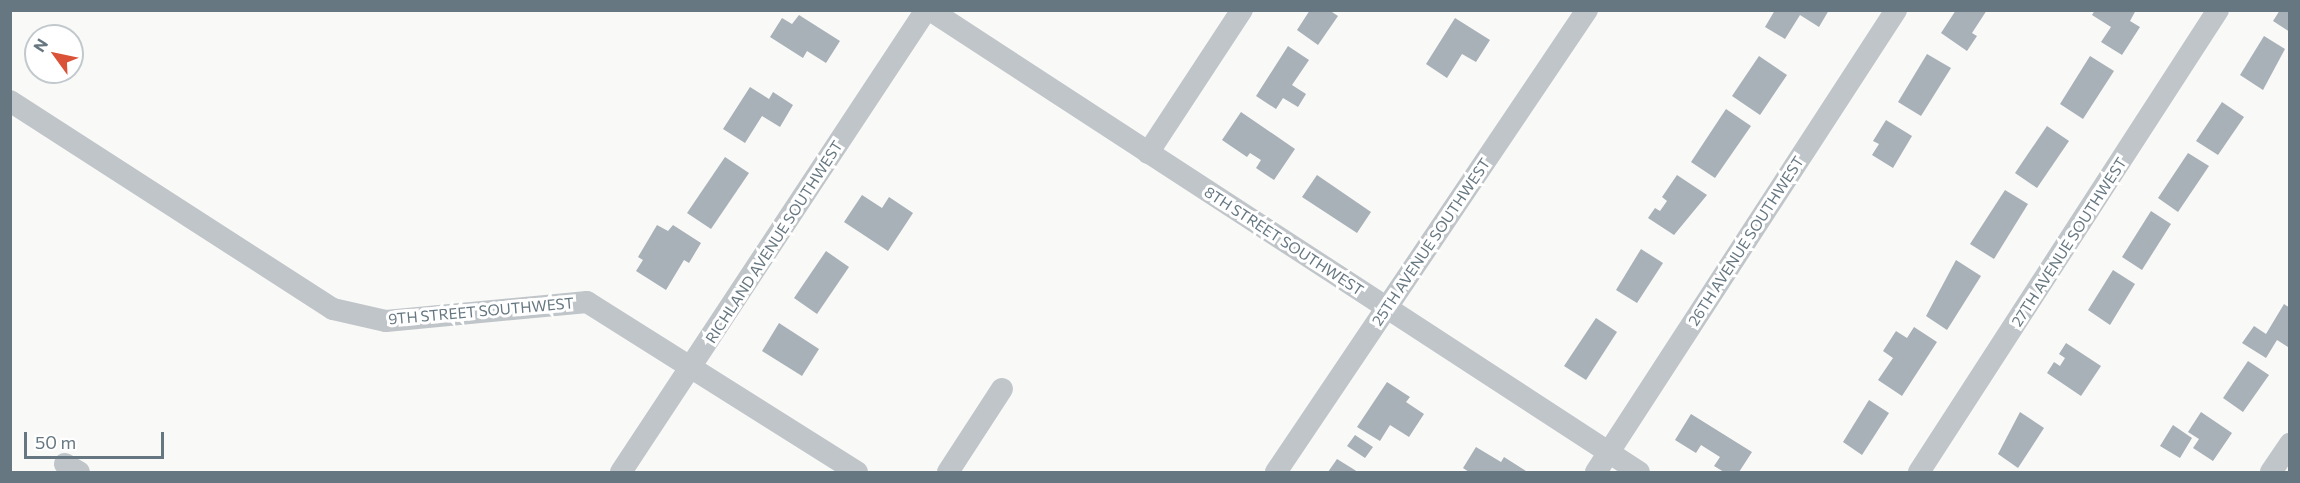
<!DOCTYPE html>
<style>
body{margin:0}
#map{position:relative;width:2300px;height:483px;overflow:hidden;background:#f9f9f7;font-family:Commissioner,sans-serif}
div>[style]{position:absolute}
.building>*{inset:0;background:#a8b1b7}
.minor>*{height:22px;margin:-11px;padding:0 11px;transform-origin:11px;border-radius:11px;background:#c0c5c9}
span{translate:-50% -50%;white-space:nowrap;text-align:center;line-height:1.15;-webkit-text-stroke:6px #fff;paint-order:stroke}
.street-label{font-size:15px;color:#667781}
.frame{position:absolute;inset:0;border:12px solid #667781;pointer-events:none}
.north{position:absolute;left:24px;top:24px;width:60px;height:60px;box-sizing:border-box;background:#fff;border:2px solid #c2c9cd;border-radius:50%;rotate:303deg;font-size:16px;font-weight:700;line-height:24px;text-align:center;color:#667781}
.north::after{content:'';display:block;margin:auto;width:21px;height:27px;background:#da5237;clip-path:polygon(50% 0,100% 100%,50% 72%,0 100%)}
.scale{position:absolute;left:24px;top:432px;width:140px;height:27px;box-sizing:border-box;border:3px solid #667781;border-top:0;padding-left:8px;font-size:18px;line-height:21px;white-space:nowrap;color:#667781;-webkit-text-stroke:4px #fff;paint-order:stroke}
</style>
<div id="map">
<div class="building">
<i style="clip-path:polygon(1310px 10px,1329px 10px,1338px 16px,1318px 45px,1297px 30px)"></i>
<i style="clip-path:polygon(1775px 10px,1829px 10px,1819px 27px,1800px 15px,1785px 39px,1765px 27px)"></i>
<i style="clip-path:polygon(1956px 10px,1987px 10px,1972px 33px,1977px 36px,1967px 51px,1941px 33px)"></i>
<i style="clip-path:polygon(2095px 10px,2136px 10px,2130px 21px,2140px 27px,2122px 55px,2101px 42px,2111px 27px,2092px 15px)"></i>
<i style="clip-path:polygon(2280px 10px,2290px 10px,2290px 32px,2273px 21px)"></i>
<i style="clip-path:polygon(799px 15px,840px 41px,826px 63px,807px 51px,803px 58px,770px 37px,782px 18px,792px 24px)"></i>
<i style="clip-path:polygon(1455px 18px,1490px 40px,1476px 62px,1462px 54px,1447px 78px,1426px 64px)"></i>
<i style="clip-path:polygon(2264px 36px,2285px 49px,2263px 90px,2240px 75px)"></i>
<i style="clip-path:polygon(1288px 46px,1309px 60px,1292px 85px,1306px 94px,1298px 107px,1283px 98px,1276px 109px,1256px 96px)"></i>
<i style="clip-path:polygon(1927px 54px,1951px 68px,1921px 116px,1898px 102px)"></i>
<i style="clip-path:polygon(1759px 56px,1787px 75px,1760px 115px,1732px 96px)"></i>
<i style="clip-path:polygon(2090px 56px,2114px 71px,2083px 119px,2060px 104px)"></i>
<i style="clip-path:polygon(750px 87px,769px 99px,773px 92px,793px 105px,780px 127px,762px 116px,745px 143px,723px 129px)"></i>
<i style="clip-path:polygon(2222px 102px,2244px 117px,2218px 155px,2196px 141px)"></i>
<i style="clip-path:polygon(1726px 109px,1751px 126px,1715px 178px,1691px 162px)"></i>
<i style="clip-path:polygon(1241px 112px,1295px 149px,1274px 180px,1256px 168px,1261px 160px,1250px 153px,1247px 157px,1222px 140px)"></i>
<i style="clip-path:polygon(1886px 120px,1912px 136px,1893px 168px,1872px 155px,1879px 144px,1873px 141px)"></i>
<i style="clip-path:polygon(2047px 126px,2069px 141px,2037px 188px,2015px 173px)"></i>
<i style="clip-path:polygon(2188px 153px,2209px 166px,2178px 212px,2158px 198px)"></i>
<i style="clip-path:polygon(725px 157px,749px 173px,711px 229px,687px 213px)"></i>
<i style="clip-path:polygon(1317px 175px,1371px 212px,1357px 233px,1302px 197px)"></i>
<i style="clip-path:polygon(1677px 175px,1707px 195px,1674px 235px,1648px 218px,1655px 208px,1660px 211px,1667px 201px,1662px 197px)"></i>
<i style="clip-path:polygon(2005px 190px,2028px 204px,1994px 259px,1970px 244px)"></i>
<i style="clip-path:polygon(862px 195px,882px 208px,889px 197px,913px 213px,888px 251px,844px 222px)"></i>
<i style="clip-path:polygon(2151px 211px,2171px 224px,2142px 270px,2122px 257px)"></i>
<i style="clip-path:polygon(657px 225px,668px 231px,673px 225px,701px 243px,689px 263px,684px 260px,666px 290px,636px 271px,643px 260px,638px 257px)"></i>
<i style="clip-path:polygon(1641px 249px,1663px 263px,1637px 303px,1616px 290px)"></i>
<i style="clip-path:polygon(826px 251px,849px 267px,817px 314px,794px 298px)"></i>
<i style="clip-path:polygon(1956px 260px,1981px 276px,1947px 330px,1926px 316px)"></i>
<i style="clip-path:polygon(2113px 270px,2135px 284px,2110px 325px,2088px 310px)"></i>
<i style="clip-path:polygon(2284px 304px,2290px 308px,2288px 347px,2277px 340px,2266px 358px,2242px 343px,2254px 326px,2266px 334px)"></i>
<i style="clip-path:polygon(1596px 318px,1617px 332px,1586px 380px,1564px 366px)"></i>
<i style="clip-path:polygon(779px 323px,819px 349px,802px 376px,762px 351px)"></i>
<i style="clip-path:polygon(1914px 327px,1937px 342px,1902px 396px,1878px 380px,1893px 358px,1883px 351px,1896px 331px,1907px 338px)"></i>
<i style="clip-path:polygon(2066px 343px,2101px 366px,2081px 396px,2047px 373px,2054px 362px,2060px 366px,2065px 358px,2059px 354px)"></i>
<i style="clip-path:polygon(2248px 361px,2269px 375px,2243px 412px,2223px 398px)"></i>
<i style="clip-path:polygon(1387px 382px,1410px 397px,1406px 402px,1424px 414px,1409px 437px,1390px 425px,1380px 441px,1357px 427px)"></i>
<i style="clip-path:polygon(1869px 400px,1889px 413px,1862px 455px,1843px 442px)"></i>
<i style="clip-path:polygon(2020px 412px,2044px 428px,2018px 468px,1998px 454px)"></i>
<i style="clip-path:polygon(2201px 412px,2232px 433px,2213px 461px,2193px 448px,2199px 439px,2188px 432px)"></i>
<i style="clip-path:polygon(1691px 414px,1752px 452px,1739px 472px,1724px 472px,1714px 466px,1720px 457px,1701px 445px,1696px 453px,1675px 440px)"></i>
<i style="clip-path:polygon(2173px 425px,2192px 438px,2180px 458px,2160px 446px)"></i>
<i style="clip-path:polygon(1355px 435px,1373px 447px,1365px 458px,1347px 446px)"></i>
<i style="clip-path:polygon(1476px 447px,1501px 462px,1504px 457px,1526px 471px,1469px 472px,1463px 468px)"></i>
<i style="clip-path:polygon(1337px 459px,1358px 472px,1328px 472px)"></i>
</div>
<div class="minor">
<i style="left:930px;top:10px;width:846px;rotate:33.09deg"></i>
<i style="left:10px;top:101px;width:384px;rotate:32.8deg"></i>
<i style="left:333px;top:309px;width:54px;rotate:12.8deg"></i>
<i style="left:386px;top:321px;width:202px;rotate:-5.4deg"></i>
<i style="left:587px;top:302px;width:319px;rotate:32.2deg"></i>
<i style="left:1148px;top:153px;width:171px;rotate:-56.7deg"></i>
<i style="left:65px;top:464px;width:16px;rotate:30deg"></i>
<i style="left:621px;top:472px;width:554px;rotate:-56.57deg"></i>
<i style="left:948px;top:472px;width:99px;rotate:-57deg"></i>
<i style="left:1276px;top:472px;width:557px;rotate:-56.05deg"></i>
<i style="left:1596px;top:472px;width:551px;rotate:-57deg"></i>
<i style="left:1919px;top:472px;width:550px;rotate:-57.09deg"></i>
<i style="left:2271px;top:472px;width:34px;rotate:-56deg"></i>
</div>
<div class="street-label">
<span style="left:1284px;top:241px;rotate:33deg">8TH STREET SOUTHWEST</span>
<span style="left:1746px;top:241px;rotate:-57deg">26TH AVENUE SOUTHWEST</span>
<span style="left:774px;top:242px;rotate:-57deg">RICHLAND AVENUE SOUTHWEST</span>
<span style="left:1431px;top:242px;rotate:-56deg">25TH AVENUE SOUTHWEST</span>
<span style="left:2069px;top:242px;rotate:-57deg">27TH AVENUE SOUTHWEST</span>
<span style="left:481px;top:311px;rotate:-5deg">9TH STREET SOUTHWEST</span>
</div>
<div class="frame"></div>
<div class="north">N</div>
<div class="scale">50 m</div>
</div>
